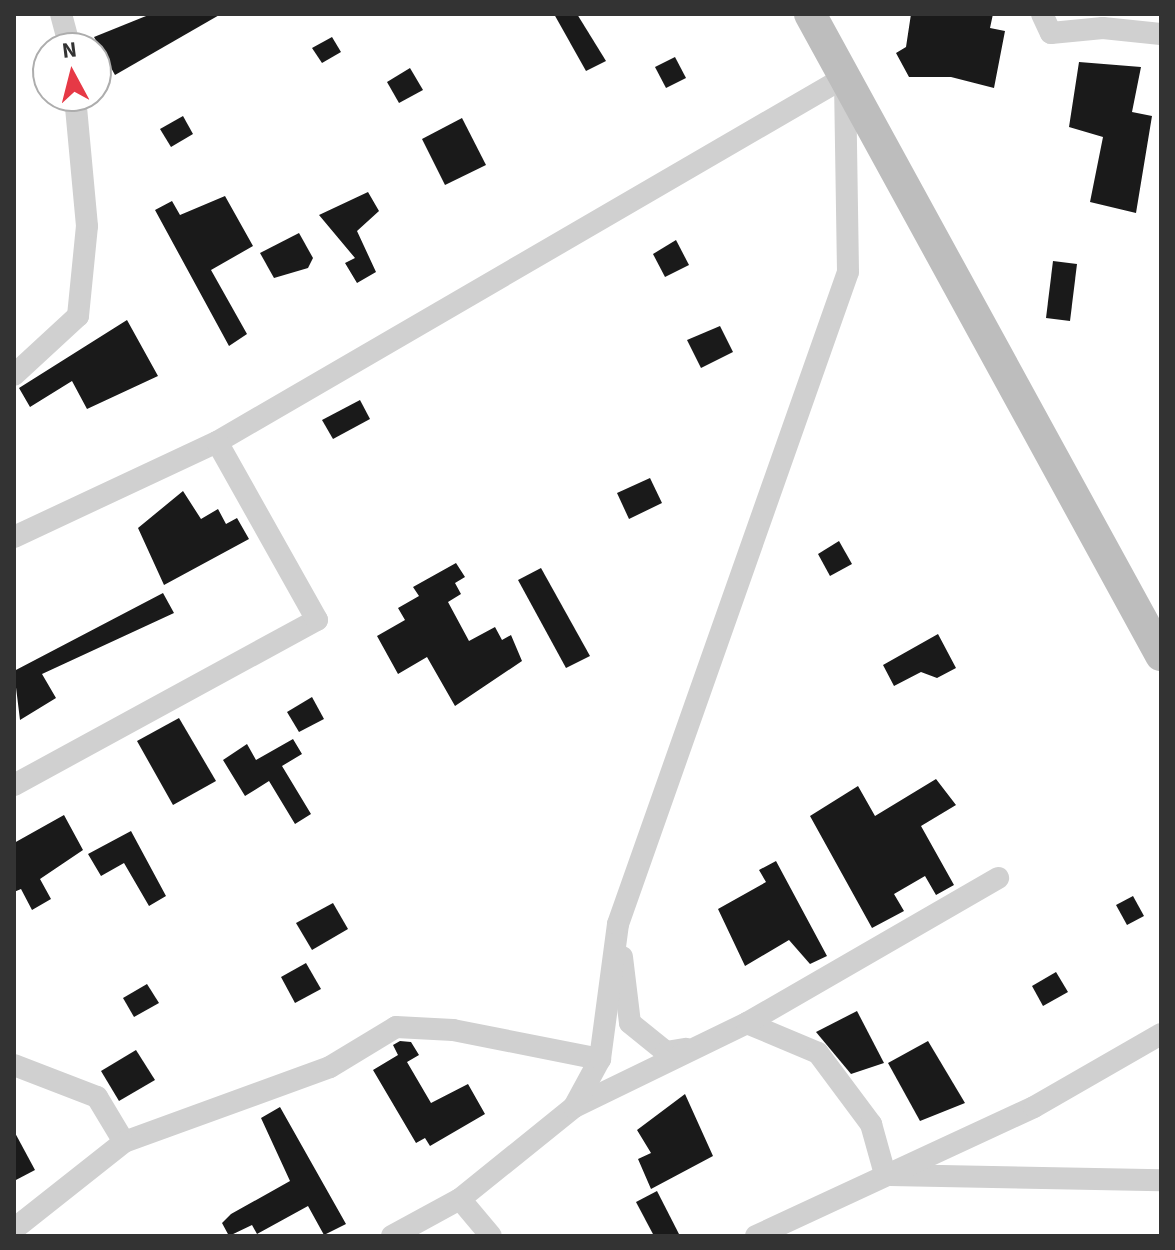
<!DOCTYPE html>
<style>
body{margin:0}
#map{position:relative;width:1175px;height:1250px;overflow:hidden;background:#fff;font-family:"Source Sans 3",sans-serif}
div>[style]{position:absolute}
.building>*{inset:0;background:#1a1a1a}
.street>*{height:22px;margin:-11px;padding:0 11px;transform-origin:11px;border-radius:11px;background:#d0d0d0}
.secondary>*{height:32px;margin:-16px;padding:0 16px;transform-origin:16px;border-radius:16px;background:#bdbdbd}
span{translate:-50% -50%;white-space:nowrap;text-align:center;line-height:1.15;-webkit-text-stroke:8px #fff;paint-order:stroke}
.frame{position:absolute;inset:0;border:16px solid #333;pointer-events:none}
.north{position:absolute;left:32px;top:32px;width:80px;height:80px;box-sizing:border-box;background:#fff;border:2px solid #adadad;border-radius:50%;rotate:353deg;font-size:22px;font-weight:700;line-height:32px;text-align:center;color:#333}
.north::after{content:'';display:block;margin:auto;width:28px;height:36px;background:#e63946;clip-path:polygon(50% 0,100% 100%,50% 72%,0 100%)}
</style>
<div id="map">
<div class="building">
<i style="clip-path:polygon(151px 14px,221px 14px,115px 75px,94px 37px)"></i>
<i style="clip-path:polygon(554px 14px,577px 14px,606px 61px,586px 71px)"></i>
<i style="clip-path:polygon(911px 14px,993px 14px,990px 28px,1005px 31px,994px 88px,951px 77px,909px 77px,896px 53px,906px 47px)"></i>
<i style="clip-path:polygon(332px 37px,341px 52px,322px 63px,312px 48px)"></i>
<i style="clip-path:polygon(675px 57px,686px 78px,666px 88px,655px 67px)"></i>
<i style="clip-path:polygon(1079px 62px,1141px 67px,1132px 112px,1152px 116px,1136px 213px,1090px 202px,1103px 137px,1069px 127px)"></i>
<i style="clip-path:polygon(410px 68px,423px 90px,399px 103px,387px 82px)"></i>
<i style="clip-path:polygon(183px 116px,193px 134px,171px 147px,160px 129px)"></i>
<i style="clip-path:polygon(462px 118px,486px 165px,445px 185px,422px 139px)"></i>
<i style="clip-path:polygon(368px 192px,379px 211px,357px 231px,376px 272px,357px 283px,345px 263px,355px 258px,319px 215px)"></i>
<i style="clip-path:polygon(225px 196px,253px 246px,211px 270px,247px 334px,229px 346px,155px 210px,172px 201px,180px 215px)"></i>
<i style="clip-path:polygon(299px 233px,313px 258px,308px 268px,274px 278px,260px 253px)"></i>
<i style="clip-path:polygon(676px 240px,689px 265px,665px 277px,653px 254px)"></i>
<i style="clip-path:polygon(1053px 261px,1077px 264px,1070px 321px,1046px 318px)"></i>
<i style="clip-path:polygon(127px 320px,158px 376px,87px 409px,72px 381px,30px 407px,19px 388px)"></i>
<i style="clip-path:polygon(720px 326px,733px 352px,701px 368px,687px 340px)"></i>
<i style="clip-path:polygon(360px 400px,370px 419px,333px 439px,322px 420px)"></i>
<i style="clip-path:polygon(650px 478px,662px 503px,629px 519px,617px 493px)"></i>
<i style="clip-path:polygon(183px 491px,201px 519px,218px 509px,226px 524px,237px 518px,249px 539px,164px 585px,138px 528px)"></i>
<i style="clip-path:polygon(839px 541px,852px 564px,830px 576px,818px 554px)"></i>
<i style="clip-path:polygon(456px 563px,465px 577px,455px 583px,461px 594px,448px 602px,469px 641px,495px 627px,502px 640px,511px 635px,522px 661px,455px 706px,427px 657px,398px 674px,377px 636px,405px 620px,398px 608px,419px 596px,413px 587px)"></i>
<i style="clip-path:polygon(541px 568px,590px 656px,566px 668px,518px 580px)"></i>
<i style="clip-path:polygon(163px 593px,174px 613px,42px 674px,56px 698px,20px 720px,14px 671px)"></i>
<i style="clip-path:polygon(938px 634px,956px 668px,937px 678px,921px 672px,894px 686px,883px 665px)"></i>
<i style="clip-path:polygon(312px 697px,324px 719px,299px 732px,287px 712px)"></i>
<i style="clip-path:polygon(179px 718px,216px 781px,173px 805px,137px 741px)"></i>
<i style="clip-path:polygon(293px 739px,302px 754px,282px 766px,311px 814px,295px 824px,269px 781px,245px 796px,223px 760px,247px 744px,256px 760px)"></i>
<i style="clip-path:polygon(936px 779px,956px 805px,921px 826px,954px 885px,936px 895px,925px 876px,894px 894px,904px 911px,872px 928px,810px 816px,858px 786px,875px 816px)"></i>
<i style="clip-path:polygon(64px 815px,83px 850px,40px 879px,51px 899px,32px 910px,21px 889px,14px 892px,14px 843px)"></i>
<i style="clip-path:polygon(131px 831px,166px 896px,149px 906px,124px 863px,101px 876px,88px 854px)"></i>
<i style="clip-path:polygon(776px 861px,827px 956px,810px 964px,789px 940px,745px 966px,718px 909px,766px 882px,759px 870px)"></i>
<i style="clip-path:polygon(1133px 896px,1144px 916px,1127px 925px,1116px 905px)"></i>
<i style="clip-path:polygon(333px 903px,348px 929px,312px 950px,296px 923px)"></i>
<i style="clip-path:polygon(306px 963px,321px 989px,295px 1003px,281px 977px)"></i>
<i style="clip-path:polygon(1056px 972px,1068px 992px,1043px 1006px,1032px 986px)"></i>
<i style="clip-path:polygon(147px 984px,159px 1003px,134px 1017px,123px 998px)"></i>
<i style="clip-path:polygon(857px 1011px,884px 1063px,851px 1074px,816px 1032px)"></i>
<i style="clip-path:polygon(400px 1041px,411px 1042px,419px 1055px,407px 1062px,431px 1103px,468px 1084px,485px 1114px,430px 1146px,425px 1138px,416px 1143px,373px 1070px,398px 1055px,393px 1045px)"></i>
<i style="clip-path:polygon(928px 1041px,965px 1103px,920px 1121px,888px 1063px)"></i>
<i style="clip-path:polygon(136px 1050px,155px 1080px,119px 1101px,101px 1071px)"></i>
<i style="clip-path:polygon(685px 1094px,713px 1156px,651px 1189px,638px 1159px,651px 1153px,637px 1130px)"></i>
<i style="clip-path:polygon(280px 1107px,346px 1224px,324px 1235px,308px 1206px,257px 1234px,252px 1225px,229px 1236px,222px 1223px,231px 1214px,290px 1181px,261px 1118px)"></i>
<i style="clip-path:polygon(14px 1131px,35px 1170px,14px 1181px)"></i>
<i style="clip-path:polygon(657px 1191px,680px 1236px,654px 1236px,636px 1202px)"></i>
</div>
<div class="street">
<i style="left:61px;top:14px;width:35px;rotate:75deg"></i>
<i style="left:1042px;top:14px;width:21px;rotate:65deg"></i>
<i style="left:1051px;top:33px;width:52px;rotate:-5.5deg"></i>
<i style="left:1103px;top:28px;width:58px;rotate:5.9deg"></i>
<i style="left:14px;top:375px;width:87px;rotate:-42.7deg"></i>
<i style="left:78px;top:316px;width:90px;rotate:-84.3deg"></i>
<i style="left:87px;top:226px;width:131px;rotate:-95.3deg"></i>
<i style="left:14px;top:537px;width:224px;rotate:-25.1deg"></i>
<i style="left:217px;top:442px;width:726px;rotate:-30.17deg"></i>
<i style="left:14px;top:785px;width:345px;rotate:-28.6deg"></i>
<i style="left:317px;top:620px;width:204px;rotate:-119.3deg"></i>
<i style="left:622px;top:957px;width:66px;rotate:83.1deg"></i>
<i style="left:630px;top:1023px;width:46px;rotate:38.9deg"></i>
<i style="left:666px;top:1052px;width:20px;rotate:-9deg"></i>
<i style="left:747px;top:1023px;width:77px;rotate:22.9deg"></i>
<i style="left:818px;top:1053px;width:89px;rotate:53.3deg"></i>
<i style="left:871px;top:1124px;width:52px;rotate:74.4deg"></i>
<i style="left:14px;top:1065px;width:89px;rotate:21.1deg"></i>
<i style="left:97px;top:1097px;width:52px;rotate:59deg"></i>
<i style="left:124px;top:1142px;width:219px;rotate:-20deg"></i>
<i style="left:330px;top:1067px;width:77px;rotate:-31.2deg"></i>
<i style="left:396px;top:1027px;width:57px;rotate:3deg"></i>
<i style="left:453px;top:1030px;width:150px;rotate:11.2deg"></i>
<i style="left:574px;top:1107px;width:192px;rotate:-25.9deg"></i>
<i style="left:747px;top:1023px;width:290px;rotate:-30deg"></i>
<i style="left:890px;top:1175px;width:271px;rotate:1.1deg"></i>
<i style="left:460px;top:1199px;width:146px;rotate:-38.9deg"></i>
<i style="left:574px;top:1107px;width:55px;rotate:-61.6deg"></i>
<i style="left:600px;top:1059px;width:136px;rotate:-82.4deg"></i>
<i style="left:618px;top:924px;width:691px;rotate:-70.57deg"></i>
<i style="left:848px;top:272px;width:189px;rotate:-90.9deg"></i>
<i style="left:14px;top:1229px;width:140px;rotate:-38.3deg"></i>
<i style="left:392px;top:1236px;width:77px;rotate:-28.6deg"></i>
<i style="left:460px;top:1199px;width:48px;rotate:50deg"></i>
<i style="left:756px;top:1236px;width:306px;rotate:-24.9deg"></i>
<i style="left:1034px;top:1107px;width:146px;rotate:-29.9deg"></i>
</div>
<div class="secondary">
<i style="left:810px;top:14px;width:731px;rotate:61.3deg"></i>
</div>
<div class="frame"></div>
<div class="north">N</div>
</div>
